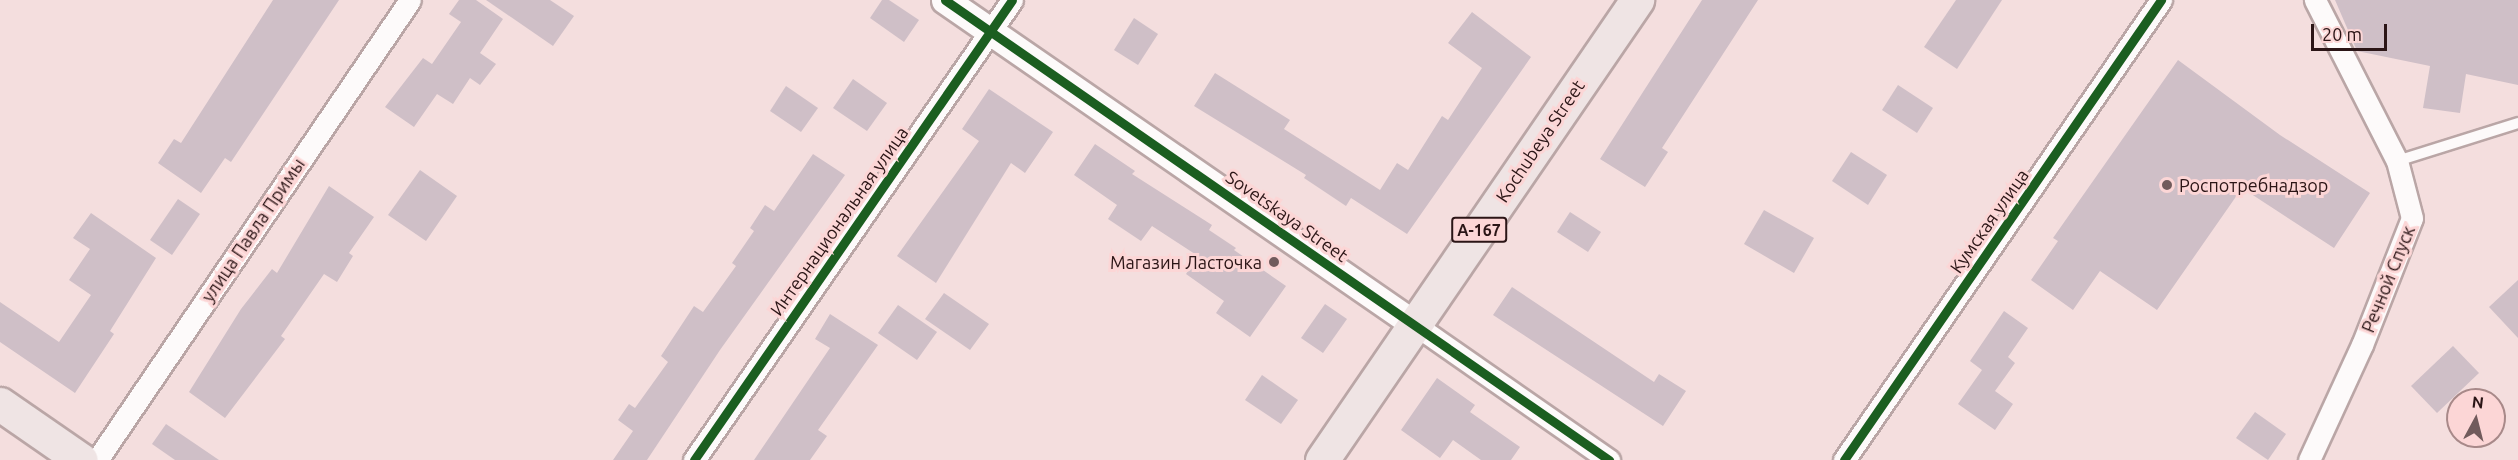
<!DOCTYPE html>
<meta charset="utf-8">
<style>
body{margin:0}
#map{position:relative;width:2518px;height:460px;overflow:hidden;background:#f4dede;font-family:Ubuntu,sans-serif}
div>[style]{position:absolute}
.building>*{inset:0;background:#cfbfc7}
.roads{filter:drop-shadow(2px 0 #baa6a6) drop-shadow(-2px 0 #baa6a6) drop-shadow(0 2px #baa6a6) drop-shadow(0 -2px #baa6a6)}
.service>*{height:10px;margin:-5px;padding:0 5px;transform-origin:5px;border-radius:5px;background:#fdfafa}
.minor>*{height:21px;margin:-10.5px;padding:0 10.5px;transform-origin:10.5px;border-radius:10.5px;background:#fdfafa}
.tertiary>*{height:27px;margin:-13.5px;padding:0 13.5px;transform-origin:13.5px;border-radius:13.5px;background:#fdfafa}
.primary>*{height:33px;margin:-16.5px;padding:0 16.5px;transform-origin:16.5px;border-radius:16.5px;background:#efe4e4}
.cycleway>*{height:9px;margin:-4.5px;padding:0 4.5px;transform-origin:4.5px;border-radius:4.5px;background:#1b5e20}
.dots>*{width:16px;height:16px;translate:-50% -50%;box-sizing:border-box;border:3px solid #fcd6d6;border-radius:50%}
span{translate:-50% -50%;white-space:nowrap;text-align:center;line-height:1.15;-webkit-text-stroke:6px #fcd6d6;paint-order:stroke}
.shield-label span{padding:2px 4px;background:#fcd6d6;border:2px solid;border-radius:4px;-webkit-text-stroke-width:0}
.shield-label{font-size:16px;color:#2b1516;font-weight:700}
.street-label{font-size:18px;color:#2b1516}
.poi-label{font-size:18px;color:#2b1516}
.left{translate:0 -50%;text-align:left}
.right{translate:-100% -50%;text-align:right}
.north{position:absolute;left:2446px;top:388px;width:60px;height:60px;box-sizing:border-box;background:#fcd6d6;border:2px solid #a88989;border-radius:50%;rotate:7deg;font-size:16px;font-weight:700;line-height:24px;text-align:center;color:#2b1516}
.north::after{content:'';display:block;margin:auto;width:21px;height:27px;background:#715b5c;clip-path:polygon(50% 0,100% 100%,50% 72%,0 100%)}
.scale{position:absolute;left:2311px;top:24px;width:76px;height:27px;box-sizing:border-box;border:3px solid #2b1516;border-top:0;padding-left:8px;font-size:18px;line-height:21px;white-space:nowrap;color:#2b1516;-webkit-text-stroke:4px #fcd6d6;paint-order:stroke}
</style>
<div id="map">
<div class="building">
<i style="clip-path:polygon(273px 0,339px 0,231px 162px,225px 158px,201px 193px,158px 163px,174px 139px,181px 143px)"></i>
<i style="clip-path:polygon(459px 0,476px 0,503px 19px,480px 53px,496px 64px,480px 85px,470px 78px,453px 104px,437px 94px,414px 127px,385px 107px,423px 58px,432px 64px,461px 22px,449px 14px)"></i>
<i style="clip-path:polygon(486px 0,550px 0,574px 16px,553px 46px)"></i>
<i style="clip-path:polygon(882px 0,889px 0,919px 20px,904px 42px,870px 18px)"></i>
<i style="clip-path:polygon(1702px 0,1758px 0,1662px 148px,1668px 152px,1645px 187px,1600px 159px)"></i>
<i style="clip-path:polygon(1956px 0,2002px 0,1957px 69px,1924px 47px)"></i>
<i style="clip-path:polygon(2335px 0,2518px 0,2518px 85px,2466px 74px,2460px 113px,2423px 108px,2430px 66px,2357px 51px)"></i>
<i style="clip-path:polygon(1472px 12px,1531px 57px,1407px 234px,1351px 198px,1346px 206px,1304px 178px,1306px 175px,1194px 106px,1215px 73px,1290px 120px,1284px 129px,1380px 190px,1397px 163px,1408px 170px,1442px 116px,1448px 120px,1482px 68px,1448px 43px)"></i>
<i style="clip-path:polygon(1134px 18px,1158px 34px,1138px 65px,1114px 50px)"></i>
<i style="clip-path:polygon(2178px 60px,2280px 135px,2370px 193px,2334px 248px,2242px 188px,2157px 310px,2100px 271px,2073px 310px,2031px 280px,2058px 241px,2053px 238px)"></i>
<i style="clip-path:polygon(853px 79px,887px 103px,867px 131px,833px 108px)"></i>
<i style="clip-path:polygon(1898px 85px,1933px 108px,1917px 133px,1882px 110px)"></i>
<i style="clip-path:polygon(786px 86px,818px 108px,801px 132px,770px 111px)"></i>
<i style="clip-path:polygon(989px 89px,1053px 132px,1025px 173px,1011px 163px,936px 283px,897px 256px,979px 141px,962px 129px)"></i>
<i style="clip-path:polygon(1095px 144px,1135px 171px,1132px 174px,1212px 225px,1209px 230px,1236px 248px,1234px 250px,1286px 286px,1250px 337px,1216px 313px,1224px 301px,1186px 274px,1198px 256px,1152px 226px,1141px 241px,1108px 219px,1117px 205px,1074px 175px)"></i>
<i style="clip-path:polygon(1851px 152px,1887px 175px,1868px 205px,1832px 181px)"></i>
<i style="clip-path:polygon(813px 154px,845px 175px,720px 350px,647px 460px,613px 460px,633px 431px,618px 420px,629px 404px,635px 408px,668px 362px,661px 356px,694px 306px,703px 312px,736px 266px,732px 263px,754px 231px,750px 228px,765px 205px,774px 211px)"></i>
<i style="clip-path:polygon(420px 170px,457px 196px,426px 241px,388px 215px)"></i>
<i style="clip-path:polygon(329px 186px,374px 217px,349px 253px,353px 256px,337px 282px,324px 274px,281px 336px,285px 339px,225px 418px,189px 392px,241px 309px,272px 269px,277px 273px)"></i>
<i style="clip-path:polygon(178px 199px,200px 214px,172px 255px,150px 240px)"></i>
<i style="clip-path:polygon(1764px 210px,1814px 238px,1794px 273px,1744px 244px)"></i>
<i style="clip-path:polygon(1570px 212px,1601px 232px,1588px 252px,1557px 232px)"></i>
<i style="clip-path:polygon(91px 213px,156px 258px,110px 331px,114px 334px,75px 393px,0 342px,0 302px,59px 342px,91px 295px,69px 280px,90px 249px,73px 238px)"></i>
<i style="clip-path:polygon(2518px 280px,2518px 338px,2489px 307px)"></i>
<i style="clip-path:polygon(1512px 287px,1654px 382px,1659px 374px,1686px 391px,1663px 426px,1493px 315px)"></i>
<i style="clip-path:polygon(944px 293px,989px 324px,970px 350px,925px 319px)"></i>
<i style="clip-path:polygon(1325px 304px,1347px 319px,1323px 353px,1301px 338px)"></i>
<i style="clip-path:polygon(898px 305px,937px 332px,917px 360px,878px 333px)"></i>
<i style="clip-path:polygon(2004px 311px,2028px 328px,2008px 357px,2015px 363px,1995px 391px,2013px 404px,1995px 430px,1958px 404px,1982px 370px,1970px 361px)"></i>
<i style="clip-path:polygon(830px 314px,878px 345px,818px 430px,827px 436px,810px 460px,754px 460px,830px 348px,815px 339px)"></i>
<i style="clip-path:polygon(2453px 346px,2479px 373px,2437px 413px,2411px 386px)"></i>
<i style="clip-path:polygon(1262px 375px,1298px 400px,1281px 424px,1245px 400px)"></i>
<i style="clip-path:polygon(1437px 378px,1475px 405px,1470px 412px,1520px 447px,1511px 460px,1481px 460px,1453px 440px,1440px 458px,1401px 430px)"></i>
<i style="clip-path:polygon(2255px 412px,2286px 434px,2268px 460px,2236px 438px)"></i>
<i style="clip-path:polygon(166px 424px,219px 460px,175px 460px,152px 444px)"></i>
</div>
<div class="roads">
<div class="service">
<i style="left:2397px;top:161px;width:127px;rotate:-17.4deg"></i>
</div>
<div class="minor">
<i style="left:1414px;top:324px;width:238px;rotate:34.9deg"></i>
<i style="left:97px;top:460px;width:556px;rotate:-55.77deg"></i>
<i style="left:694px;top:460px;width:559px;rotate:-55.34deg"></i>
<i style="left:1844px;top:460px;width:559px;rotate:-55.43deg"></i>
<i style="left:2309px;top:460px;width:127px;rotate:-65.3deg"></i>
<i style="left:2362px;top:345px;width:136px;rotate:-68.5deg"></i>
<i style="left:2412px;top:218px;width:59px;rotate:-104.7deg"></i>
<i style="left:2397px;top:161px;width:181px;rotate:-117deg"></i>
</div>
<div class="tertiary">
<i style="left:945px;top:0;width:570px;rotate:34.64deg"></i>
</div>
<div class="primary">
<i style="left:0;top:404px;width:98px;rotate:34.7deg"></i>
<i style="left:1322px;top:460px;width:558px;rotate:-55.6deg"></i>
</div>
</div>
<div class="cycleway">
<i style="left:945px;top:0;width:808px;rotate:34.71deg"></i>
<i style="left:694px;top:460px;width:559px;rotate:-55.34deg"></i>
<i style="left:1844px;top:460px;width:559px;rotate:-55.43deg"></i>
</div>
<div class="dots">
<i style="left:2167px;top:185px;background:#715b5c"></i>
<i style="left:1274px;top:262px;background:#715b5c"></i>
</div>
<div class="shield-label">
<span style="left:1479px;top:230px">А-167</span>
</div>
<div class="street-label">
<span style="left:1540px;top:141px;rotate:-56deg">Kochubeya Street</span>
<span style="left:1287px;top:216px;rotate:35deg">Sovetskaya Street</span>
<span style="left:839px;top:221px;rotate:-55deg">Интернациональная улица</span>
<span style="left:1989px;top:221px;rotate:-55deg">Кумская улица</span>
<span style="left:253px;top:230px;rotate:-56deg">улица Павла Примы</span>
<span style="left:2388px;top:279px;rotate:-68deg">Речной Спуск</span>
</div>
<div class="poi-label">
<span class="left" style="left:2179px;top:185px">Роспотребнадзор</span>
<span class="right" style="left:1262px;top:262px">Магазин Ласточка</span>
</div>
<div class="north">N</div>
<div class="scale">20 m</div>
</div>
